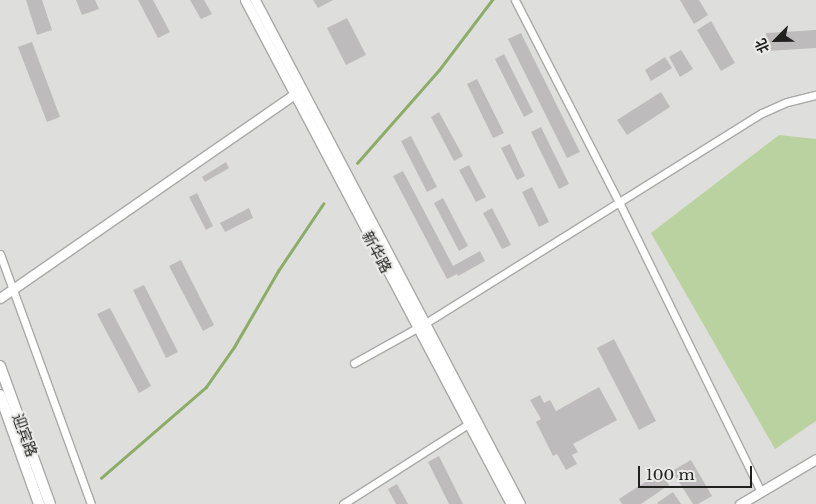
<!DOCTYPE html>
<meta charset="utf-8">
<style>
body{margin:0}
#map{position:relative;width:816px;height:504px;overflow:hidden;background:#dedfdc;font-family:"Libre Baskerville","Noto Sans SC",serif}
div>[style]{position:absolute}
.green>*{inset:0;background:#bad1a0}
.stream>*{height:2.5px;margin:-1.25px;padding:0 1.25px;transform-origin:1.25px;border-radius:1.25px;background:#8dab69}
.building>*{inset:0;background:#bebbbc}
.roads{filter:drop-shadow(1px 0 #a8aaa7) drop-shadow(-1px 0 #a8aaa7) drop-shadow(0 1px #a8aaa7) drop-shadow(0 -1px #a8aaa7)}
.street>*{height:7px;margin:-3.5px;padding:0 3.5px;transform-origin:3.5px;border-radius:3.5px;background:#fff}
.secondary>*{height:9px;margin:-4.5px;padding:0 4.5px;transform-origin:4.5px;border-radius:4.5px;background:#fff}
.primary>*{height:10px;margin:-5px;padding:0 5px;transform-origin:5px;border-radius:5px;background:#fff}
span{translate:-50% -50%;white-space:nowrap;text-align:center;line-height:1.15;-webkit-text-stroke:4px #ebece9;paint-order:stroke}
.street-label{font-size:15px;color:#212120}
.north{position:absolute;left:751px;top:15px;width:50px;height:50px;-webkit-text-stroke:4px #ebece9;paint-order:stroke;rotate:247deg;font-size:14px;font-weight:700;line-height:20px;text-align:center;color:#212120}
.north::after{content:'';display:block;margin:auto;width:18px;height:22px;background:#212120;clip-path:polygon(50% 0,100% 100%,50% 72%,0 100%)}
.scale{position:absolute;left:638px;top:466px;width:114px;height:22px;box-sizing:border-box;border:2px solid #212120;border-top:0;padding-left:6px;font-size:15px;line-height:18px;white-space:nowrap;color:#212120;-webkit-text-stroke:4px #ebece9;paint-order:stroke}
</style>
<div id="map">
<div class="green">
<i style="clip-path:polygon(779px 135px,816px 139px,816px 421px,775px 449px,651px 233px)"></i>
</div>
<div class="stream">
<i style="left:357px;top:163px;width:124px;rotate:-48.6deg"></i>
<i style="left:439px;top:70px;width:88px;rotate:-52.9deg"></i>
<i style="left:101px;top:478px;width:139px;rotate:-40.9deg"></i>
<i style="left:206px;top:387px;width:49px;rotate:-55deg"></i>
<i style="left:234px;top:347px;width:88px;rotate:-59.9deg"></i>
<i style="left:278px;top:271px;width:81px;rotate:-56.1deg"></i>
</div>
<div class="building">
<i style="clip-path:polygon(26px 0,42px 0,52px 30px,37px 35px)"></i>
<i style="clip-path:polygon(76px 0,95px 0,99px 9px,82px 15px)"></i>
<i style="clip-path:polygon(138px 0,153px 0,170px 32px,158px 38px)"></i>
<i style="clip-path:polygon(190px 0,204px 0,212px 14px,201px 19px)"></i>
<i style="clip-path:polygon(313px 0,333px 0,318px 8px)"></i>
<i style="clip-path:polygon(680px 0,699px 0,708px 15px,694px 24px)"></i>
<i style="clip-path:polygon(347px 18px,366px 55px,346px 65px,327px 28px)"></i>
<i style="clip-path:polygon(711px 21px,735px 63px,721px 71px,697px 30px)"></i>
<i style="clip-path:polygon(816px 30px,816px 48px,767px 51px,766px 33px)"></i>
<i style="clip-path:polygon(521px 33px,580px 152px,567px 158px,508px 39px)"></i>
<i style="clip-path:polygon(32px 42px,60px 117px,47px 122px,18px 47px)"></i>
<i style="clip-path:polygon(681px 50px,693px 69px,680px 77px,669px 57px)"></i>
<i style="clip-path:polygon(504px 54px,533px 112px,524px 117px,495px 59px)"></i>
<i style="clip-path:polygon(665px 57px,672px 68px,651px 81px,645px 70px)"></i>
<i style="clip-path:polygon(477px 79px,504px 133px,493px 138px,467px 84px)"></i>
<i style="clip-path:polygon(661px 92px,670px 107px,627px 135px,617px 120px)"></i>
<i style="clip-path:polygon(439px 112px,463px 156px,454px 161px,431px 117px)"></i>
<i style="clip-path:polygon(541px 127px,569px 184px,559px 189px,531px 132px)"></i>
<i style="clip-path:polygon(411px 136px,437px 187px,427px 192px,401px 141px)"></i>
<i style="clip-path:polygon(510px 144px,525px 176px,517px 180px,501px 148px)"></i>
<i style="clip-path:polygon(226px 162px,229px 168px,205px 182px,202px 177px)"></i>
<i style="clip-path:polygon(469px 165px,486px 197px,476px 202px,459px 170px)"></i>
<i style="clip-path:polygon(403px 171px,453px 266px,480px 251px,485px 261px,458px 276px,457px 274px,447px 279px,393px 176px)"></i>
<i style="clip-path:polygon(532px 187px,549px 222px,539px 227px,522px 192px)"></i>
<i style="clip-path:polygon(197px 193px,213px 226px,206px 230px,189px 197px)"></i>
<i style="clip-path:polygon(443px 198px,468px 246px,459px 251px,434px 203px)"></i>
<i style="clip-path:polygon(249px 208px,253px 218px,225px 232px,220px 223px)"></i>
<i style="clip-path:polygon(492px 208px,511px 245px,502px 249px,483px 213px)"></i>
<i style="clip-path:polygon(181px 260px,214px 325px,203px 331px,169px 266px)"></i>
<i style="clip-path:polygon(144px 285px,178px 352px,166px 358px,133px 290px)"></i>
<i style="clip-path:polygon(110px 308px,151px 386px,139px 393px,97px 314px)"></i>
<i style="clip-path:polygon(614px 339px,656px 421px,639px 430px,597px 348px)"></i>
<i style="clip-path:polygon(599px 387px,617px 420px,573px 444px,578px 452px,572px 455px,577px 464px,566px 470px,557px 454px,553px 456px,536px 422px,541px 419px,530px 400px,540px 395px,544px 403px,550px 400px,556px 411px)"></i>
<i style="clip-path:polygon(439px 456px,463px 504px,449px 504px,428px 462px)"></i>
<i style="clip-path:polygon(691px 460px,712px 496px,698px 504px,693px 504px,672px 471px)"></i>
<i style="clip-path:polygon(661px 472px,669px 485px,641px 504px,622px 504px,619px 499px)"></i>
<i style="clip-path:polygon(397px 484px,408px 504px,396px 504px,388px 489px)"></i>
<i style="clip-path:polygon(673px 492px,681px 504px,658px 504px,657px 503px)"></i>
</div>
<div class="roads">
<div class="street">
<i style="left:515px;top:0;width:227px;rotate:62.8deg"></i>
<i style="left:619px;top:202px;width:323px;rotate:63.9deg"></i>
<i style="left:0;top:254px;width:266px;rotate:70deg"></i>
<i style="left:354px;top:363px;width:80px;rotate:-29.1deg"></i>
<i style="left:424px;top:324px;width:398px;rotate:-32deg"></i>
<i style="left:762px;top:113px;width:27px;rotate:-24deg"></i>
<i style="left:787px;top:102px;width:30px;rotate:-14deg"></i>
<i style="left:343px;top:504px;width:152px;rotate:-32.6deg"></i>
</div>
<div class="secondary">
<i style="left:245px;top:0;width:570px;rotate:62.18deg"></i>
<i style="left:255px;top:0;width:569px;rotate:62.26deg"></i>
<i style="left:0;top:298px;width:362px;rotate:-34.7deg"></i>
<i style="left:740px;top:504px;width:88px;rotate:-30.6deg"></i>
</div>
<div class="primary">
<i style="left:0;top:366px;width:147px;rotate:70.1deg"></i>
<i style="left:0;top:395px;width:116px;rotate:70.3deg"></i>
</div>
</div>
<div class="street-label">
<span style="left:377px;top:252px;rotate:62deg">新华路</span>
<span style="left:25px;top:435px;rotate:70deg">迎宾路</span>
</div>
<div class="north">北</div>
<div class="scale">100 m</div>
</div>
